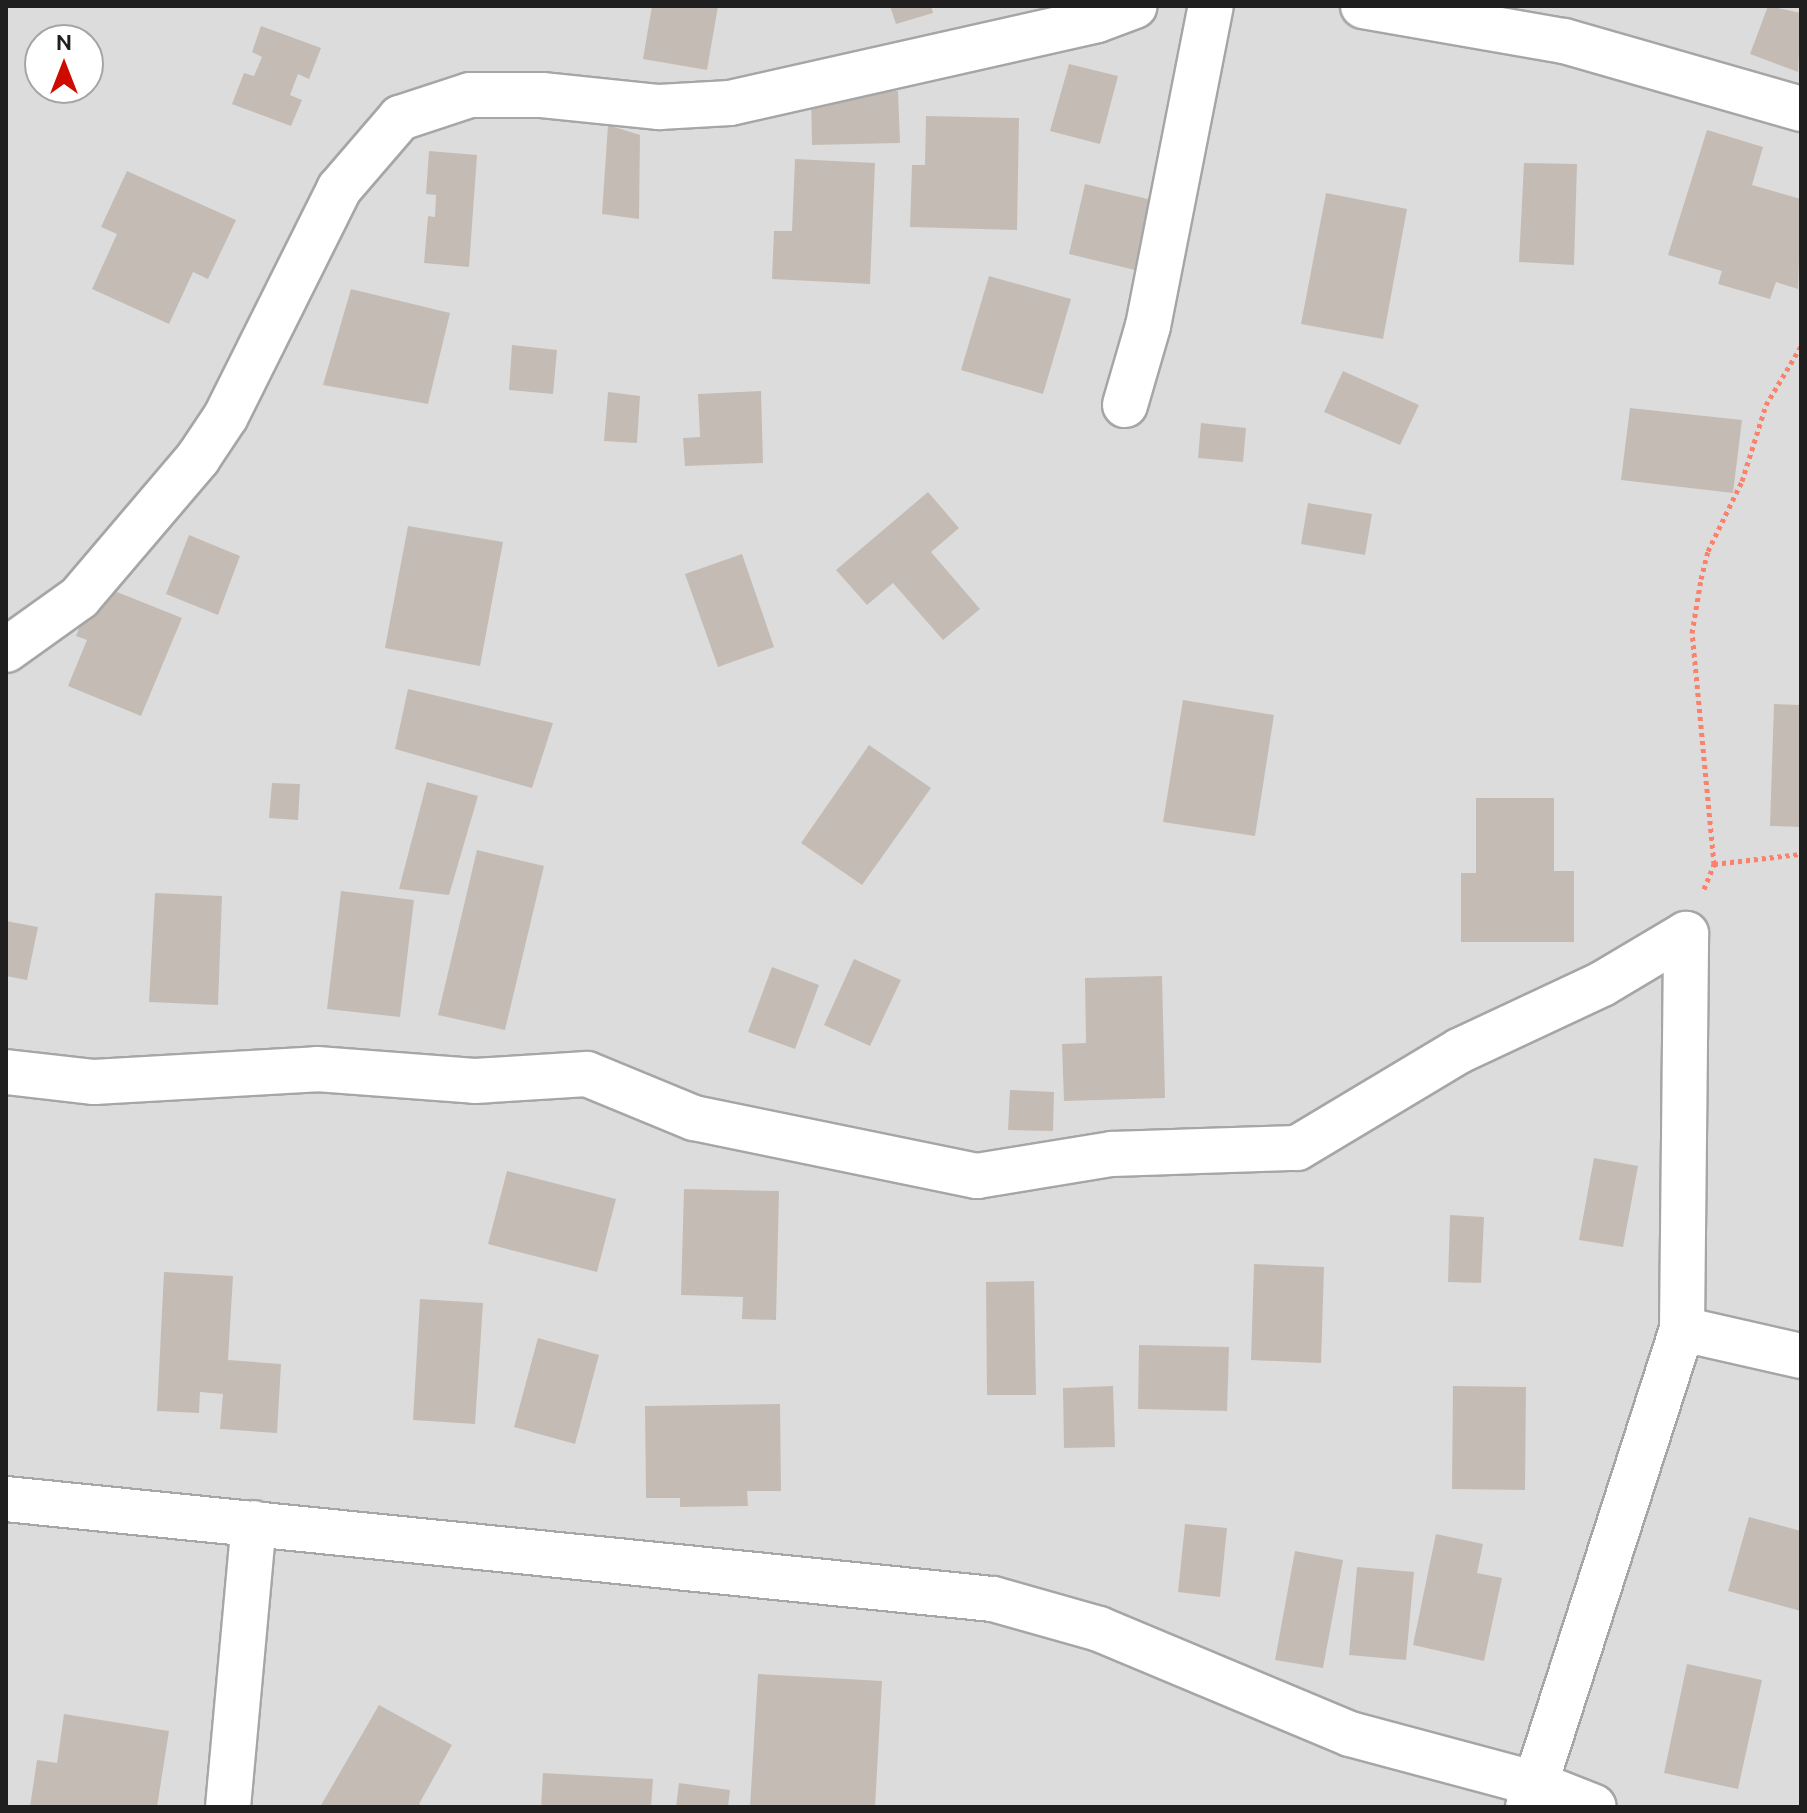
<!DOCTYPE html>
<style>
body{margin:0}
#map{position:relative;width:1807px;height:1813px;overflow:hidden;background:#f0ede5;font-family:Ubuntu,sans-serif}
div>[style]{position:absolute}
.residential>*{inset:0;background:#dddcdc}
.building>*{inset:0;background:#c4bcb4}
.path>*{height:5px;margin-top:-2.5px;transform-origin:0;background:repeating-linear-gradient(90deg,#fa826c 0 4px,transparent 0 8px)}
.roads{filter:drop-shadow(2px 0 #a6a6a6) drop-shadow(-2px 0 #a6a6a6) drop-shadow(0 2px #a6a6a6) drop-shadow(0 -2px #a6a6a6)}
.minor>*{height:44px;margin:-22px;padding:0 22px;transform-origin:22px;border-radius:22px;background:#fff}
span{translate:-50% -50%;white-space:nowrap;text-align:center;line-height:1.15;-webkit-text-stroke:6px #fff;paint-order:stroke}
.frame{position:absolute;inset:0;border:8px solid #1f1f1f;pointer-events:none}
.north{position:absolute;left:24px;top:24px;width:80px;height:80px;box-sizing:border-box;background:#fff;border:2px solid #a5a5a5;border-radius:50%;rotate:0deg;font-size:22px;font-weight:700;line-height:32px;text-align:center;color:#1f1f1f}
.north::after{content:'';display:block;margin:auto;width:28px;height:36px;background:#ce0b00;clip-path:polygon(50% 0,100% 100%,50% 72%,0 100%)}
</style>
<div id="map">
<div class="residential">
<i style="clip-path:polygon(evenodd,6px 6px,1801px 6px,1801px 1807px,6px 1807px,6px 6px,40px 40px,88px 40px,88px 88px,40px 88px,40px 40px)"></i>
</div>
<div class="building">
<i style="clip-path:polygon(652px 6px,718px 6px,707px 70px,643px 59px)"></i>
<i style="clip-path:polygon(890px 6px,931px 6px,933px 13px,896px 24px)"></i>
<i style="clip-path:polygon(1768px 6px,1801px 13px,1798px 72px,1750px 54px)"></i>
<i style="clip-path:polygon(261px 26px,321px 48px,309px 79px,298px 74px,290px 95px,302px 100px,291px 126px,232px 104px,244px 73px,254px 76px,262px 57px,252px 52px)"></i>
<i style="clip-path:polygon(1069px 64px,1118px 76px,1100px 144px,1050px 131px)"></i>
<i style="clip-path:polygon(898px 91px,900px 143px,812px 145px,811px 94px)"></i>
<i style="clip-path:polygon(926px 116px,1019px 118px,1017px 230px,910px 227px,912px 165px,925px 165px)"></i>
<i style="clip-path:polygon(608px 125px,640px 135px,639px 219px,602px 214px)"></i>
<i style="clip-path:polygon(1707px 130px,1763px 147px,1752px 185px,1801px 199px,1798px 289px,1776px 282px,1770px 299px,1718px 284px,1722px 271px,1668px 255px)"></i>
<i style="clip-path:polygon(429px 151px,477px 155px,469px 267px,424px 263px,428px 216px,435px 217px,436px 195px,426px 194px)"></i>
<i style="clip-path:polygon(795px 159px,875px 163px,870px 284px,772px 279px,774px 231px,792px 231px)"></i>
<i style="clip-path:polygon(1524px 163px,1577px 164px,1574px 265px,1519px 262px)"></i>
<i style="clip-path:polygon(127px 171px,236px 220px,208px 279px,193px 272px,169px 324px,92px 289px,117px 234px,101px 227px)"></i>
<i style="clip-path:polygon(1085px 184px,1152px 200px,1135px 270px,1069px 254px)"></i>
<i style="clip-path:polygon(1326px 193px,1407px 209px,1383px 339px,1301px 324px)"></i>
<i style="clip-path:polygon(989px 276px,1071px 299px,1043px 394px,961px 370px)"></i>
<i style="clip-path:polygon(351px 289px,450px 313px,428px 404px,323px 385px)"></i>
<i style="clip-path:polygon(512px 345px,557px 350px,553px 394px,509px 390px)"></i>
<i style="clip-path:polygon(1343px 371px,1419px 405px,1400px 445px,1324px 412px)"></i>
<i style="clip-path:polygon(761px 391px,763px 463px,685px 466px,683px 438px,700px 437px,698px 394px)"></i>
<i style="clip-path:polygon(608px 392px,640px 396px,637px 443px,604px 441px)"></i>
<i style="clip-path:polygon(1630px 408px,1742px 420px,1733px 493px,1621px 480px)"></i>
<i style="clip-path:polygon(1201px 423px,1246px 428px,1243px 462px,1198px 458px)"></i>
<i style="clip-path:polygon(928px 492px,959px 528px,931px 552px,980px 609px,943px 640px,893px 583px,867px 605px,836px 570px)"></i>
<i style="clip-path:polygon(1308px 503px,1372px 514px,1365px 555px,1301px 544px)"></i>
<i style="clip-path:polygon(408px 526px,503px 542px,480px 666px,385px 648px)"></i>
<i style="clip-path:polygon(189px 535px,240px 556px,218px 615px,166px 594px)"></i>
<i style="clip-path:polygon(742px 554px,774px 647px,718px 667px,685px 574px)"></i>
<i style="clip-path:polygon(97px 584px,182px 618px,141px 716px,68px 686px,87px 640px,76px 636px)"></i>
<i style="clip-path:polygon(408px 689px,553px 723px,532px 788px,395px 749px)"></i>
<i style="clip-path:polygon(1183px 700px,1274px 715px,1255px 836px,1163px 822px)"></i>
<i style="clip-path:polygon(1774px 704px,1801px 705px,1801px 827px,1770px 826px)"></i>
<i style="clip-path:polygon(869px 745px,931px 788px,862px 885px,801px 843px)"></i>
<i style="clip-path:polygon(427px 782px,478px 796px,449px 895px,399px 889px)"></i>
<i style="clip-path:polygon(272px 783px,300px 784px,298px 820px,269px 818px)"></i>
<i style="clip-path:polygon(1476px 798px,1554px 798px,1554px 871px,1574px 871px,1574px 942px,1461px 942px,1461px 873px,1476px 873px)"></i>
<i style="clip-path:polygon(477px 850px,544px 866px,505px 1030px,438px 1015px)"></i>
<i style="clip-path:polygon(341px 891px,414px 900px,400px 1017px,327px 1009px)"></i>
<i style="clip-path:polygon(155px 893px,222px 896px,218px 1005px,149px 1002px)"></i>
<i style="clip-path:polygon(6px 921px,38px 927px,27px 980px,6px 976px)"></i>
<i style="clip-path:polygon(854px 959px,901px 980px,870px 1046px,824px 1025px)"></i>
<i style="clip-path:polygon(772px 967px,819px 985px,795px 1049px,748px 1032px)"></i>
<i style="clip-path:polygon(1162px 976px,1165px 1098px,1064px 1101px,1062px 1044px,1086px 1043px,1085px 978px)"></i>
<i style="clip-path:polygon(1010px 1090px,1054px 1092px,1053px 1131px,1008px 1130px)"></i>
<i style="clip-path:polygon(1594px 1158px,1638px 1166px,1623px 1247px,1579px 1240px)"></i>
<i style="clip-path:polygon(507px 1171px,616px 1199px,597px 1272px,488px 1244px)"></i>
<i style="clip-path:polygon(684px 1189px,779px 1191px,776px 1320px,742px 1319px,743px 1297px,681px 1295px)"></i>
<i style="clip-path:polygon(1450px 1215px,1484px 1217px,1481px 1283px,1448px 1282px)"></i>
<i style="clip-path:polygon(1254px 1264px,1324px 1267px,1321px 1363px,1251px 1360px)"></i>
<i style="clip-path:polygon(164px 1272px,233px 1276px,228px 1360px,281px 1364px,277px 1433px,220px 1429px,223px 1394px,200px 1392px,199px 1413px,157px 1411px)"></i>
<i style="clip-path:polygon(1034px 1281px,1036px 1395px,987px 1395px,986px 1282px)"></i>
<i style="clip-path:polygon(420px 1299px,483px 1303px,475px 1424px,413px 1420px)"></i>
<i style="clip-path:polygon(538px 1338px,599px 1355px,575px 1444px,514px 1427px)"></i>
<i style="clip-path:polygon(1139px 1345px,1229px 1347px,1227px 1411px,1138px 1409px)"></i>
<i style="clip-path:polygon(1113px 1386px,1115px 1447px,1064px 1448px,1063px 1388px)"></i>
<i style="clip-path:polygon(1453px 1386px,1526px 1387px,1525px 1490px,1452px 1489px)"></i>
<i style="clip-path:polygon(780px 1404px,781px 1491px,747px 1491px,748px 1506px,680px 1507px,680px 1498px,646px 1498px,645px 1406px)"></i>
<i style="clip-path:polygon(1749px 1517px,1801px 1531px,1801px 1611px,1728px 1591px)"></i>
<i style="clip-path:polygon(1185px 1524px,1227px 1528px,1220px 1597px,1178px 1592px)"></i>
<i style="clip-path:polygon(1436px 1534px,1483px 1544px,1477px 1573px,1502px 1578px,1484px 1661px,1413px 1645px)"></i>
<i style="clip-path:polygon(1295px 1551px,1343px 1560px,1323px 1668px,1275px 1660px)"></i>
<i style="clip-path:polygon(1357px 1567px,1414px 1572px,1406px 1660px,1349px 1655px)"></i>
<i style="clip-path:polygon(1687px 1664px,1762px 1680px,1738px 1789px,1664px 1773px)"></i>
<i style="clip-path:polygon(758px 1674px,882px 1681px,875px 1807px,750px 1807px)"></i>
<i style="clip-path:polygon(379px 1705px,452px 1745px,419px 1804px,425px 1807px,320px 1807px)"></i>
<i style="clip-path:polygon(64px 1714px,169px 1731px,157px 1807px,30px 1807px,37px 1760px,57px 1763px)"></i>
<i style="clip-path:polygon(543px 1773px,653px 1779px,651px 1807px,541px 1807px)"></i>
<i style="clip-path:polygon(679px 1783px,730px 1790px,728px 1807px,676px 1807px)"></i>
</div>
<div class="path">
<i style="left:1714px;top:864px;width:88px;rotate:-6.6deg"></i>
<i style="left:1704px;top:889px;width:27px;rotate:-68deg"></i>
<i style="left:1714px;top:864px;width:232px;rotate:-95.4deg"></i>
<i style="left:1692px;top:633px;width:55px;rotate:-80.5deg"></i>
<i style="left:1701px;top:579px;width:29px;rotate:-76deg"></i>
<i style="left:1708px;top:551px;width:78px;rotate:-64.1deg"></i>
<i style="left:1742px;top:481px;width:80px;rotate:-72.5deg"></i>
<i style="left:1766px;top:405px;width:69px;rotate:-59.3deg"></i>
</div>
<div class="roads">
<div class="minor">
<i style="left:1363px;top:6px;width:204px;rotate:9.9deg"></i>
<i style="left:1564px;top:41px;width:247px;rotate:16deg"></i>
<i style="left:1125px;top:405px;width:82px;rotate:-73.8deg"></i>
<i style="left:1148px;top:326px;width:326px;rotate:-78.9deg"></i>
<i style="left:6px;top:650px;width:90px;rotate:-35.5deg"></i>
<i style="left:79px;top:598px;width:184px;rotate:-49.6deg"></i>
<i style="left:198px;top:458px;width:50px;rotate:-56.3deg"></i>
<i style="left:226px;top:416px;width:254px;rotate:-63.5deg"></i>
<i style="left:339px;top:189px;width:94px;rotate:-49.3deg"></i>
<i style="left:400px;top:118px;width:74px;rotate:-18.2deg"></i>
<i style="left:470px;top:95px;width:72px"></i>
<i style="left:542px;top:95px;width:118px;rotate:5.9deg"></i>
<i style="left:659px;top:107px;width:71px;rotate:-3.2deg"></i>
<i style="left:730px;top:103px;width:376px;rotate:-12.7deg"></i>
<i style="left:1097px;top:20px;width:40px;rotate:-20.2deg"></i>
<i style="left:6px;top:1072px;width:89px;rotate:6.5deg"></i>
<i style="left:94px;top:1082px;width:223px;rotate:-3.3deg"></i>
<i style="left:317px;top:1069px;width:158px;rotate:4.3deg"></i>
<i style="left:475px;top:1081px;width:112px;rotate:-3.6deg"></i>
<i style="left:587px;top:1074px;width:116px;rotate:22.4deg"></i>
<i style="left:694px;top:1118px;width:289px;rotate:11.6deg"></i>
<i style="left:977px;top:1176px;width:137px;rotate:-9.3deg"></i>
<i style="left:1112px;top:1154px;width:185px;rotate:-1.9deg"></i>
<i style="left:1297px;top:1148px;width:189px;rotate:-30.9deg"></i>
<i style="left:1459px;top:1051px;width:158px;rotate:-25.1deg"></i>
<i style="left:1602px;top:984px;width:98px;rotate:-30.8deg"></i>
<i style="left:1682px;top:1329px;width:122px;rotate:12.8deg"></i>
<i style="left:6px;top:1499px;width:992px;rotate:5.79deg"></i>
<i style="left:993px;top:1599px;width:110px;rotate:15.8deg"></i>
<i style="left:1099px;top:1629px;width:272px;rotate:22.7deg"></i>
<i style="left:1350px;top:1734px;width:193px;rotate:15deg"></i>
<i style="left:1536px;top:1784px;width:62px;rotate:21.6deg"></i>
<i style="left:228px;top:1807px;width:285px;rotate:-84.8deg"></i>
<i style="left:1528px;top:1807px;width:502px;rotate:-72.14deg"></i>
<i style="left:1682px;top:1329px;width:395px;rotate:-89.4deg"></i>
</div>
</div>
<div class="frame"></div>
<div class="north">N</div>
</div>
